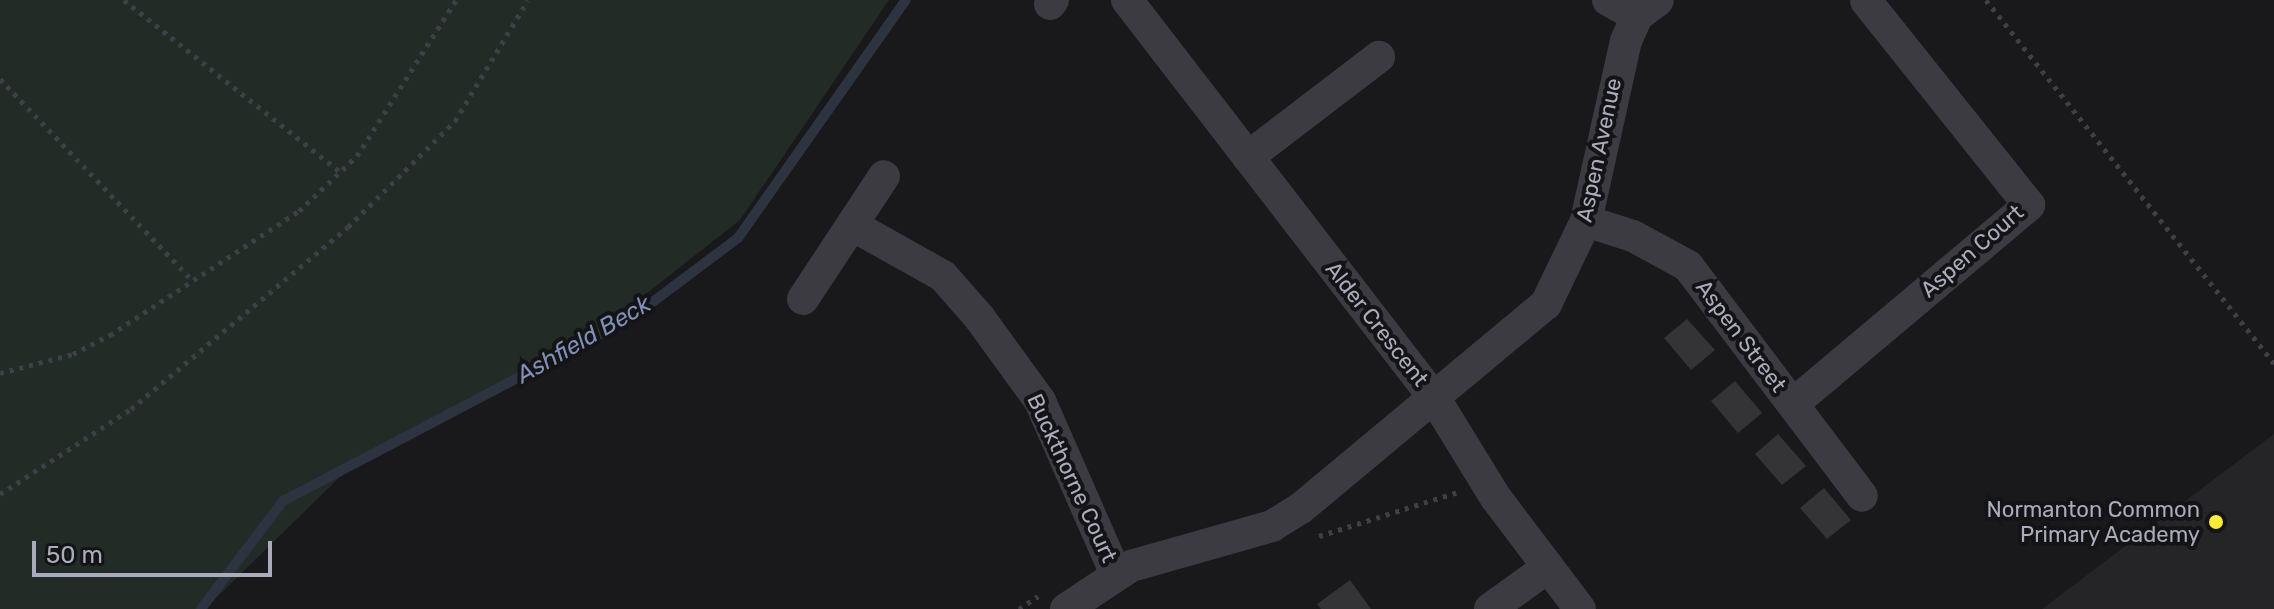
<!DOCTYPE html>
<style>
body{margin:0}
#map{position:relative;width:2274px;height:609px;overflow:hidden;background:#19191b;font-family:Rubik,sans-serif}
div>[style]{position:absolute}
.built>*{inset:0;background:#252528}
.green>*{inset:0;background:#222b26}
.stream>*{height:10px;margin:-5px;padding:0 5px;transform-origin:5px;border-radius:5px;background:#2e3340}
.building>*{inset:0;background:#343437}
.path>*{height:5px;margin-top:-2.5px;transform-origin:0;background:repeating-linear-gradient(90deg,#3f3f47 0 4px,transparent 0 10px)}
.minor>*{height:32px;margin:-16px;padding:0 16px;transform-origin:16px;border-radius:16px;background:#3c3b42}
.dots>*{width:22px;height:22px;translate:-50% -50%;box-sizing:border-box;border:4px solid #141416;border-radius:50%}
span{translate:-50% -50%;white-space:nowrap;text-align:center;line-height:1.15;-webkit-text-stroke:8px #141416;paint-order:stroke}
.street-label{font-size:22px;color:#aaabbb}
.poi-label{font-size:22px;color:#aaabbb}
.right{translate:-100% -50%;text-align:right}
.water-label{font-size:24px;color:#818fb7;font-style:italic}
.scale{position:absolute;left:32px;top:541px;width:240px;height:36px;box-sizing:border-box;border:4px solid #aaabbb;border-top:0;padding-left:10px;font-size:24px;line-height:28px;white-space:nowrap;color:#aaabbb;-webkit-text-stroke:6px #141416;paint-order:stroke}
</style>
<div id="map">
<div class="built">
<i style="clip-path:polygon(2274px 434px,2274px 609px,2042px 609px)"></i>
</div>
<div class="green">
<i style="clip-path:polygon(0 0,889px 0,740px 220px,567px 356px,352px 465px,205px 609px,0 609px)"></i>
</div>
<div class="stream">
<i style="left:201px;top:609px;width:136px;rotate:-52.8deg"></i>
<i style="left:283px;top:501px;width:392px;rotate:-27.7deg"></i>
<i style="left:630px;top:319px;width:135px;rotate:-36.9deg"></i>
<i style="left:738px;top:238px;width:291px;rotate:-54.8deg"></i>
</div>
<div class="building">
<i style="clip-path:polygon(1687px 319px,1715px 350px,1691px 370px,1664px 338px)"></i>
<i style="clip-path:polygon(1735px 381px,1762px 413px,1738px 433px,1711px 401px)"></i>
<i style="clip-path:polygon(1778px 434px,1806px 466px,1782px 485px,1755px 454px)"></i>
<i style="clip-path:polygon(1824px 488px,1851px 520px,1827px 539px,1800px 508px)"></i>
<i style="clip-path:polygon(1350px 580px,1371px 609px,1321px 609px,1317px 604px)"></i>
</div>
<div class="path">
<i style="left:124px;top:0;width:276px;rotate:38.5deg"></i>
<i style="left:1986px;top:0;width:464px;rotate:51.6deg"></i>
<i style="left:0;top:79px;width:279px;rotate:46.3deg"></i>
<i style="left:0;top:373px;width:75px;rotate:-14.6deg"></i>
<i style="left:73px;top:354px;width:42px;rotate:-27.2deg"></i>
<i style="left:110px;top:335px;width:226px;rotate:-33.3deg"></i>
<i style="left:299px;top:211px;width:80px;rotate:-43.5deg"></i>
<i style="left:357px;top:156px;width:185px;rotate:-57.6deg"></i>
<i style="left:0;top:494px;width:156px;rotate:-33deg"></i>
<i style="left:131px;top:409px;width:283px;rotate:-40deg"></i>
<i style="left:348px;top:227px;width:151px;rotate:-44.7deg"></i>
<i style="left:455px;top:121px;width:141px;rotate:-58.9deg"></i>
<i style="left:1319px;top:536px;width:146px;rotate:-17.6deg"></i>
<i style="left:1019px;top:609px;width:23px;rotate:-34deg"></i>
</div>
<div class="minor">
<i style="left:1127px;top:0;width:504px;rotate:52.33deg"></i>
<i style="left:1435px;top:399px;width:116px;rotate:58.4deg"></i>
<i style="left:1496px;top:498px;width:139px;rotate:52.9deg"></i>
<i style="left:1608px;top:0;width:33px;rotate:29deg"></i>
<i style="left:1050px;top:4px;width:5px;rotate:-53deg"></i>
<i style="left:1248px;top:157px;width:165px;rotate:-37.4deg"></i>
<i style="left:1586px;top:221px;width:49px;rotate:17.7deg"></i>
<i style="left:1633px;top:236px;width:63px;rotate:28.6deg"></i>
<i style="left:1688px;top:266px;width:288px;rotate:52.9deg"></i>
<i style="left:852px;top:225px;width:104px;rotate:29.3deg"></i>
<i style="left:943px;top:276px;width:55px;rotate:48.7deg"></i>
<i style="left:979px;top:317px;width:104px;rotate:54deg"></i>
<i style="left:1040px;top:401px;width:189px;rotate:66.3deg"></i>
<i style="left:803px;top:299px;width:147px;rotate:-56.6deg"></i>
<i style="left:1793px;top:404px;width:309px;rotate:-40.1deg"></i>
<i style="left:2029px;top:205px;width:261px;rotate:-128.6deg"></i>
<i style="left:1066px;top:609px;width:78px;rotate:-33.5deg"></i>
<i style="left:1131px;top:566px;width:147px;rotate:-15.8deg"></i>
<i style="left:1272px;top:526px;width:34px;rotate:-32deg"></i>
<i style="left:1301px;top:508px;width:319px;rotate:-39.8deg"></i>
<i style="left:1546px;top:304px;width:92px;rotate:-64.3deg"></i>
<i style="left:1586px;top:221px;width:184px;rotate:-77.5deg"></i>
<i style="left:1626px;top:41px;width:27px;rotate:-66deg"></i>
<i style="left:1637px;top:16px;width:26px;rotate:-37deg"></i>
<i style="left:1490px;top:609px;width:72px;rotate:-35.9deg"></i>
</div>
<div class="dots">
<i style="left:2216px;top:522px;background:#f9ec32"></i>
</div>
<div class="street-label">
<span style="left:1599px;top:150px;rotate:-78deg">Aspen Avenue</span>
<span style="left:1972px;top:251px;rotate:-41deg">Aspen Court</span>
<span style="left:1377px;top:324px;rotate:52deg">Alder Crescent</span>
<span style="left:1741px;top:336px;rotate:53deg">Aspen Street</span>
<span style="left:1072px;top:478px;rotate:65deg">Buckthorne Court</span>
</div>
<div class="poi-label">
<span class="right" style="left:2200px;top:522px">Normanton Common<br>Primary Academy</span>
</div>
<div class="water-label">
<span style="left:584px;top:340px;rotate:-30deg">Ashfield Beck</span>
</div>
<div class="scale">50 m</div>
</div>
